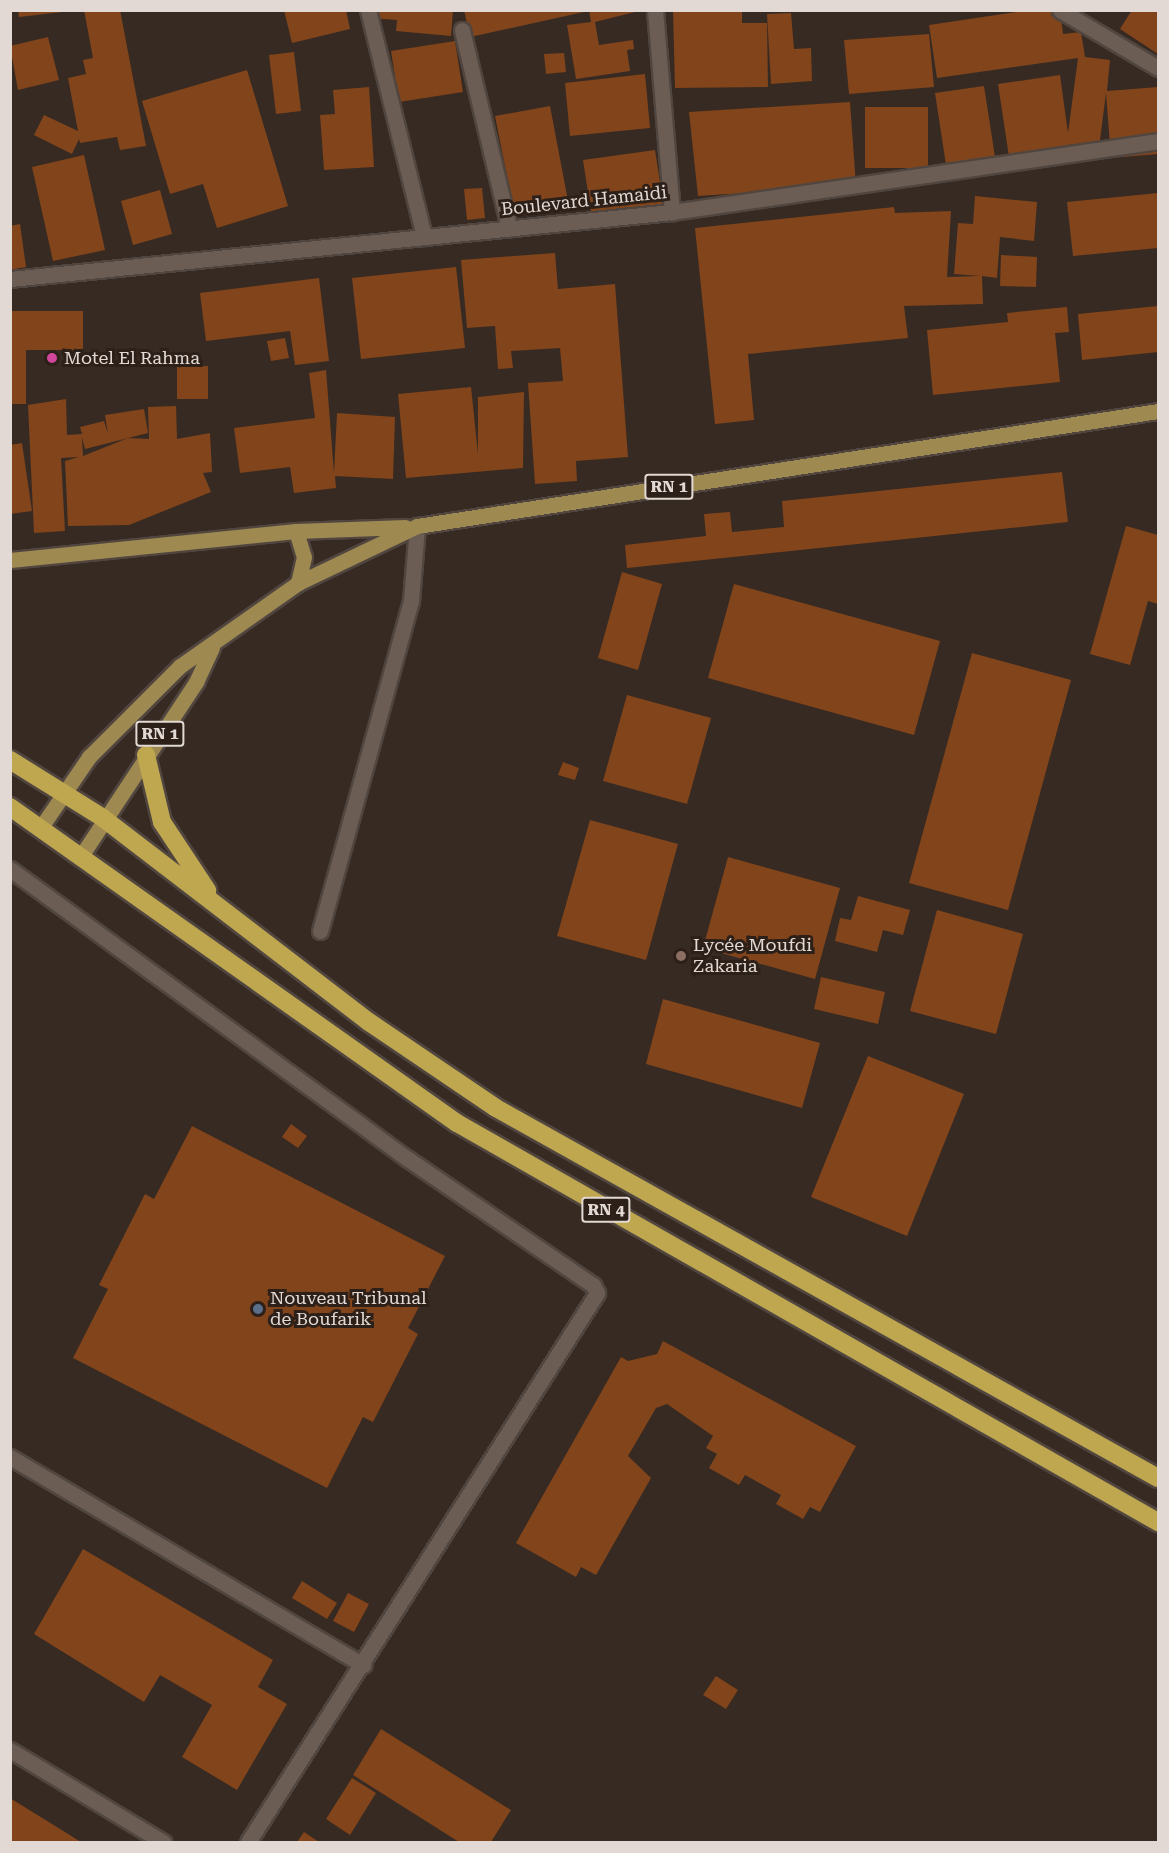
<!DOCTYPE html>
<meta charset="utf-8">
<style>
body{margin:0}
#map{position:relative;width:1169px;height:1853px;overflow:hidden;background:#372a22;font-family:"Roboto Serif",serif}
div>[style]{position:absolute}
.building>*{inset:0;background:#81441b}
.roads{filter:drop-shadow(2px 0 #51463f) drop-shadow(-2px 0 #51463f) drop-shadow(0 2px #51463f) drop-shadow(0 -2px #51463f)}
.lane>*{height:15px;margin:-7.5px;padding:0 7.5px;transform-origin:7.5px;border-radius:7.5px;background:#6c5d54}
.street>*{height:15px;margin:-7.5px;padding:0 7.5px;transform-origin:7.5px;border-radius:7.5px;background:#6c5d54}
.primary>*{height:15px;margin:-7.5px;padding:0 7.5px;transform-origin:7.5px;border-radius:7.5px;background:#9e8951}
.highway>*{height:18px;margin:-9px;padding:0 9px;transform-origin:9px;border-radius:9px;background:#bfa74f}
.dots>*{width:16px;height:16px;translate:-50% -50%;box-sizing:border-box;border:3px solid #2d2019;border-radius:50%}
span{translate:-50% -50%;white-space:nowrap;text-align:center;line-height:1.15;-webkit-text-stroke:6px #2d2019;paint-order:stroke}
.shield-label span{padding:2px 4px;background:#2d2019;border:2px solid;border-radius:4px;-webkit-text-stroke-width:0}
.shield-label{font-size:16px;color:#e2d9d4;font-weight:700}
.street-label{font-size:18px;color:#e2d9d4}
.poi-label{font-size:18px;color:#e2d9d4}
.left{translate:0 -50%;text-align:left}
.frame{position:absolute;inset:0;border:12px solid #e2d9d4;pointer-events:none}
</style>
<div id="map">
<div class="building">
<i style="clip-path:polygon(18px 10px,61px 10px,62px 12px,19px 17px)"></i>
<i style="clip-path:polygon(84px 10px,120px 10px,146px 146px,120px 150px,117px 137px,80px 143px,79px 139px,72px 154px,34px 135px,44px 115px,78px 131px,68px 78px,86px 74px,83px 60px,93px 58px)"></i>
<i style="clip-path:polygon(284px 10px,346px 10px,350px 29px,292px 43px)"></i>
<i style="clip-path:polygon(370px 10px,453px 10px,451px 36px,396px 31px,397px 20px,369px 18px)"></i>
<i style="clip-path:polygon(464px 10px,584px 10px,584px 12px,470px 37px)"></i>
<i style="clip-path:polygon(589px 10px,643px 10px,595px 22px,599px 45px,633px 40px,634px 49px,627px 50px,630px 71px,576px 79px,567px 25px,591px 22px)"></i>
<i style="clip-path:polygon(673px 10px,742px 10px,742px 23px,767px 23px,768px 87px,675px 88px)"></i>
<i style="clip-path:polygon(1029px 10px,1060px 10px,1063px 34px,1081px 32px,1085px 57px,1110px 60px,1107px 91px,1158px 87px,1158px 154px,1111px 158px,1106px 93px,1099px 148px,1070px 144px,1072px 161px,1011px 170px,998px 84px,1060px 75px,1068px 133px,1078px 58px,937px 78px,929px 25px)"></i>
<i style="clip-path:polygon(1132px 10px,1158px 10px,1158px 54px,1120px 29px)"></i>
<i style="clip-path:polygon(791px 13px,794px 49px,811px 48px,812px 81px,771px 84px,767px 14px)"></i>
<i style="clip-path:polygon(929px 34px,934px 87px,849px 94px,844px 40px)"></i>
<i style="clip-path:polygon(48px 37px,59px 80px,18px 90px,10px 46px)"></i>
<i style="clip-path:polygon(455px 41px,463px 92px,399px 102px,391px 51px)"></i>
<i style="clip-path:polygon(294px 52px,301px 111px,276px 114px,269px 55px)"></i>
<i style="clip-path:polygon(564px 53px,566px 72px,546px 74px,544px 54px)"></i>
<i style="clip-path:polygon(247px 70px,288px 206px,217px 228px,203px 184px,170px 194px,142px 101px)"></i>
<i style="clip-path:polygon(645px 74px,650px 128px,570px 136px,565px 83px)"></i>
<i style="clip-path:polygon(984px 86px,997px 170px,948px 178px,935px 93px)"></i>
<i style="clip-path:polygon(369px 87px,374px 167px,324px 170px,320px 115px,335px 114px,333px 90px)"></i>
<i style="clip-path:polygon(850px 102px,856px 186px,698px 196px,689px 112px)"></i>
<i style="clip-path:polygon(550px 106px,569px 206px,515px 216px,495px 116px)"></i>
<i style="clip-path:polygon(865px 107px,928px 107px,928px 168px,865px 168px)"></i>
<i style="clip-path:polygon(655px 150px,664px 208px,592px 218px,583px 160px)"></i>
<i style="clip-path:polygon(84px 155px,105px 250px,53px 261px,32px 167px)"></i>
<i style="clip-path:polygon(482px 188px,485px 218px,467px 220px,464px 189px)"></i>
<i style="clip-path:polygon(160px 190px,172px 234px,133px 245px,121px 201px)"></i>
<i style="clip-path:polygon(1158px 193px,1158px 248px,1073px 256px,1067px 202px)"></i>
<i style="clip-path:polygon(975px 196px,1037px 202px,1034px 241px,1000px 237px,997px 278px,982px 276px,983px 304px,904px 306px,908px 338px,748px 354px,754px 420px,715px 424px,695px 228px,894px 207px,895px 213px,951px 211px,947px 277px,980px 276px,954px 274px,958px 223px,973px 224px)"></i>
<i style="clip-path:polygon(20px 224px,26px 267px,10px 270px,10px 226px)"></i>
<i style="clip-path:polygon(555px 253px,558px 289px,615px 284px,628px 457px,576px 461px,577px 481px,535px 484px,528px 383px,563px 381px,560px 348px,511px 351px,513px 368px,498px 369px,495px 326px,467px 328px,461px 260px)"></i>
<i style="clip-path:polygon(1001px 255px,1037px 257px,1036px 287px,1000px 286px)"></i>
<i style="clip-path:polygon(456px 267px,465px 348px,361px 359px,352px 278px)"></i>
<i style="clip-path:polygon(319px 278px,329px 361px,295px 365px,290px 331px,206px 341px,200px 293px)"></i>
<i style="clip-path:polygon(1158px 306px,1158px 352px,1082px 360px,1078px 314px)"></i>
<i style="clip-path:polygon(1067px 307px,1069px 332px,1055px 333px,1060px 382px,933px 395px,927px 330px,1008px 322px,1007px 313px)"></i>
<i style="clip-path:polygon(10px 311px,83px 311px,83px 350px,26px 350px,26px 404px,10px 404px)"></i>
<i style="clip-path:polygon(285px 338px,289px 358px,271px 361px,267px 341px)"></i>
<i style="clip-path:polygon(177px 366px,208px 366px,208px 399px,177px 399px)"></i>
<i style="clip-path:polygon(326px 370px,334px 473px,337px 413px,395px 417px,393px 479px,335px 476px,336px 488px,294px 493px,290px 467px,240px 473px,234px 428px,315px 418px,309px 373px)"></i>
<i style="clip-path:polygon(471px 387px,478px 454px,478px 397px,524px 392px,523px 468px,406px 478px,398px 394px)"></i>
<i style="clip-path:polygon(66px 399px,67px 435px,82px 434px,80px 427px,104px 421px,108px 434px,105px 415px,144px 409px,148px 433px,85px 449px,82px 437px,83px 456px,128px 438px,149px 439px,148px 407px,176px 406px,177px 439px,210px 433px,212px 472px,203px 473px,211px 492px,129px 525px,68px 526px,65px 461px,79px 457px,61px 458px,65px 531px,34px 533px,28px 405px)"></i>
<i style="clip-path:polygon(22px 443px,32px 511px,10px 514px,10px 445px)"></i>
<i style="clip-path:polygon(1062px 472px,1068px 522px,627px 568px,625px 545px,706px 536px,704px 514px,730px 512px,732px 532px,784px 527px,782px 501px)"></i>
<i style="clip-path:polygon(1126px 526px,1158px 535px,1158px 604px,1148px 601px,1130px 665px,1090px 654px)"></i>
<i style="clip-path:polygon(622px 572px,662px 584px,638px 670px,598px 658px)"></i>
<i style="clip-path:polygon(734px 584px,940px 641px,914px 735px,708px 678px)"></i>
<i style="clip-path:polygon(972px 653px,1071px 680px,1008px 910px,909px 883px)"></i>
<i style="clip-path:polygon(627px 695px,711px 718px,687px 804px,603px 781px)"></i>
<i style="clip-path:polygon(563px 762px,579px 768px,575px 780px,558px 775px)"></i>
<i style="clip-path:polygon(590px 820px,678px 844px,646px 960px,557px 936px)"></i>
<i style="clip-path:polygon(728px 857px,840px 888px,815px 979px,703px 948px)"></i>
<i style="clip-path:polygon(858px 896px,910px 910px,903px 935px,883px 930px,877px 952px,835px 941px,840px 918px,851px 920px)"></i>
<i style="clip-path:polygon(937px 910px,1023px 934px,996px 1034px,910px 1011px)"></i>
<i style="clip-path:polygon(821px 977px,885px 992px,878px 1024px,814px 1009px)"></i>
<i style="clip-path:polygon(663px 999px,820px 1043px,802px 1108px,646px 1064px)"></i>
<i style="clip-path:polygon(868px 1056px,964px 1094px,907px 1236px,811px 1197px)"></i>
<i style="clip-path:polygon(291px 1124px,307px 1136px,298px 1148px,282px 1137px)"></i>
<i style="clip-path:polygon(192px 1126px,445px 1256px,408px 1328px,418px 1334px,373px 1422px,363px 1417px,327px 1488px,73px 1358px,108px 1289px,99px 1285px,145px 1194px,154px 1199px)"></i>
<i style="clip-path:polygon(663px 1341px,856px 1446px,820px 1512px,810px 1507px,803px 1519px,776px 1504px,781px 1495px,745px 1475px,739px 1485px,709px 1468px,717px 1454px,706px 1448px,713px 1436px,667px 1404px,656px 1408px,628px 1456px,651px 1478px,596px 1575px,581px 1567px,576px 1577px,516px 1543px,621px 1357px,628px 1361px,657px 1354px)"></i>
<i style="clip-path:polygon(83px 1549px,273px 1660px,258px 1687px,287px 1704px,237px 1790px,182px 1757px,212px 1705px,160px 1675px,144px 1702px,34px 1634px)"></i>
<i style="clip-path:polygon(302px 1581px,337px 1603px,327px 1619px,292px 1598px)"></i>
<i style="clip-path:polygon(348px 1593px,369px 1604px,354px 1632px,333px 1621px)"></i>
<i style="clip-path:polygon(716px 1676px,738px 1690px,726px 1709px,703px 1695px)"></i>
<i style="clip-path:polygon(381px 1729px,511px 1810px,491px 1842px,459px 1842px,353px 1775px)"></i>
<i style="clip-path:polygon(352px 1778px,376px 1793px,350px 1835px,326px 1819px)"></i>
<i style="clip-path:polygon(10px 1798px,81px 1842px,10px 1842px)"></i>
<i style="clip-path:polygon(304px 1832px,319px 1842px,297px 1842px)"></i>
</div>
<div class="roads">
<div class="lane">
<i style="left:320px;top:931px;width:342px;rotate:-74.6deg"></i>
<i style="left:411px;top:601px;width:75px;rotate:-85.4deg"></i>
</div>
<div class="street">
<i style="left:368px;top:10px;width:234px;rotate:76.1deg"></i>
<i style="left:655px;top:10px;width:203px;rotate:85.2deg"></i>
<i style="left:1060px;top:10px;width:114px;rotate:30.6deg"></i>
<i style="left:462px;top:30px;width:204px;rotate:76.6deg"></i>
<i style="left:10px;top:279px;width:665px;rotate:-5.78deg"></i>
<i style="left:672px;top:212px;width:491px;rotate:-8.3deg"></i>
<i style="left:10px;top:869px;width:492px;rotate:36.1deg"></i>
<i style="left:408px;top:1159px;width:224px;rotate:34.3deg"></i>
<i style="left:593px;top:1285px;width:9px;rotate:63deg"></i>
<i style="left:597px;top:1293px;width:651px;rotate:122.44deg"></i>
<i style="left:10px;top:1457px;width:410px;rotate:30.5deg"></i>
<i style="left:10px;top:1750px;width:179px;rotate:31deg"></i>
</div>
<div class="primary">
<i style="left:296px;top:531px;width:27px;rotate:73deg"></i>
<i style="left:304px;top:557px;width:27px;rotate:103deg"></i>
<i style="left:10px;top:560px;width:287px;rotate:-5.8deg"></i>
<i style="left:296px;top:531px;width:109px;rotate:-2.1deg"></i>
<i style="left:41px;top:827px;width:85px;rotate:-55.6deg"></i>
<i style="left:89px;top:757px;width:129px;rotate:-45deg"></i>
<i style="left:180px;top:666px;width:144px;rotate:-35.1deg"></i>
<i style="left:298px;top:583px;width:132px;rotate:-25.6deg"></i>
<i style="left:417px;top:526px;width:750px;rotate:-8.82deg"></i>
<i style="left:81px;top:856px;width:209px;rotate:-56.5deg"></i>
<i style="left:196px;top:682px;width:38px;rotate:-65deg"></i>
</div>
<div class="highway">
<i style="left:146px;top:755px;width:69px;rotate:76.6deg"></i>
<i style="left:162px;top:822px;width:82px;rotate:56.5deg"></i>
<i style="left:10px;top:760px;width:110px;rotate:31.9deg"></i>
<i style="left:103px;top:818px;width:335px;rotate:37.5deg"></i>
<i style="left:369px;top:1022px;width:153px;rotate:34.1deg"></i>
<i style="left:496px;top:1108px;width:758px;rotate:29.2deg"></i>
<i style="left:10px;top:807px;width:547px;rotate:35.26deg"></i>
<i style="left:457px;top:1123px;width:807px;rotate:29.65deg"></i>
</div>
</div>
<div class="dots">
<i style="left:52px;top:358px;background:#d1479c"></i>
<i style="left:681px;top:956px;background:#8d6e63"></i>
<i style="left:258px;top:1309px;background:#5c6f8a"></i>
</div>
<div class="shield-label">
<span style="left:669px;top:487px">RN 1</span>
<span style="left:160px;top:734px">RN 1</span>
<span style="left:606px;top:1210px">RN 4</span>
</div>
<div class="street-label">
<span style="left:584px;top:201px;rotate:-6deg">Boulevard Hamaidi</span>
</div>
<div class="poi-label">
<span class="left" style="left:64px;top:358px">Motel El Rahma</span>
<span class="left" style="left:693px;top:956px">Lycée Moufdi<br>Zakaria</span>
<span class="left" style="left:270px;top:1309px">Nouveau Tribunal<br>de Boufarik</span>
</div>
<div class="frame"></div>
</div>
